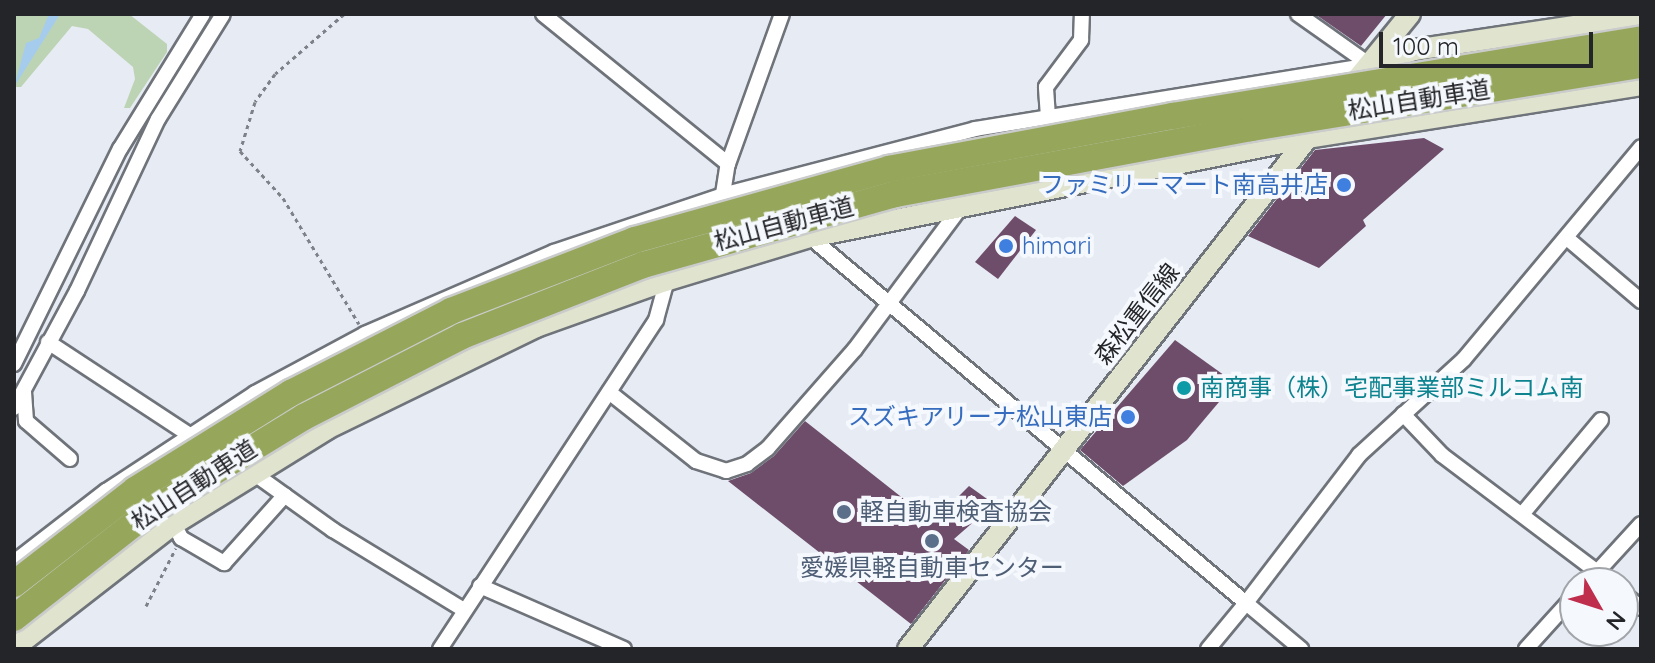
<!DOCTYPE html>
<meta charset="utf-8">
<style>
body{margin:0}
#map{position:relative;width:1655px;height:663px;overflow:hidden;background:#e6ebf4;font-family:Quicksand,"Noto Sans JP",sans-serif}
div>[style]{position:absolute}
.green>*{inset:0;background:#bdd4b4}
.water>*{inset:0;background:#a5ccec}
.building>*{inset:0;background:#6e4d6a}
.path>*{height:3px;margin-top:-1.5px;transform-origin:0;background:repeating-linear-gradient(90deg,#7e8187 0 4px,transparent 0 8px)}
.roads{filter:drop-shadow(2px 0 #6f737a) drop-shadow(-2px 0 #6f737a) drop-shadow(0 2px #6f737a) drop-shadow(0 -2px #6f737a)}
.street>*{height:14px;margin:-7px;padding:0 7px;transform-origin:7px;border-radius:7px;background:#fff}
.secondary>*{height:20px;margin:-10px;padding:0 10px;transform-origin:10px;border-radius:10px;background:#e0e4ce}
.bridges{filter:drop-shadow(2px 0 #cacbcb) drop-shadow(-2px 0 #cacbcb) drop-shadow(0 2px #cacbcb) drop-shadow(0 -2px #cacbcb)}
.highway-bridge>*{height:26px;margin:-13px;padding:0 13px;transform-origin:13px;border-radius:13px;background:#96a65a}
.dots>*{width:22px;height:22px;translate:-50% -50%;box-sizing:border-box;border:4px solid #f5f8fd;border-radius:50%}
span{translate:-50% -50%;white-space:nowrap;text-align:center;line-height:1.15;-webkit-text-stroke:8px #f5f8fd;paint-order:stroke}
.street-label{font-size:24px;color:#242528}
.shop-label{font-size:24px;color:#366cbe}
.right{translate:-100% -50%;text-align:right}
.left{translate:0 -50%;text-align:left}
.culture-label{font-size:24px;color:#0d838f}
.service-label{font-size:24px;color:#4e5e75}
.frame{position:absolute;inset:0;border:16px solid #242528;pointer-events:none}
.north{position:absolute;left:1559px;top:567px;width:80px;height:80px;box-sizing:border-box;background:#f5f8fd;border:2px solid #a1a4a8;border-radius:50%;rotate:129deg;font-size:22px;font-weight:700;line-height:32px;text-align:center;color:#242528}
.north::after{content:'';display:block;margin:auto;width:28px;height:36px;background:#bf2f4d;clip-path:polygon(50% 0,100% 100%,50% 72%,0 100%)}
.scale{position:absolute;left:1379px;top:32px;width:214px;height:36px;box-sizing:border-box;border:4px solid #242528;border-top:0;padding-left:10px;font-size:24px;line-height:28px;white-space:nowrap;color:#242528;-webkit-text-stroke:6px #f5f8fd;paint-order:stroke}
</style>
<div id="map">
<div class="green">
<i style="clip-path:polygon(14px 14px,129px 14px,167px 44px,167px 52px,130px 108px,124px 108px,135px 79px,133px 67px,88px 29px,72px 26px,21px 87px,14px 87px)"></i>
</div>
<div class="water">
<i style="clip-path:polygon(49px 14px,59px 16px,14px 87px,26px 43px,39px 38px)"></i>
</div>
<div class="building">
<i style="clip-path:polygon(1315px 14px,1387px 14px,1361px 46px)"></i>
<i style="clip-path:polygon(1424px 138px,1444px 149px,1363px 220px,1366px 226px,1319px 268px,1248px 236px,1315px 150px)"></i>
<i style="clip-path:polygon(1015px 216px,1036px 230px,998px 279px,975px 262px)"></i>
<i style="clip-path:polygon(1175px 340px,1235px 383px,1187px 440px,1123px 486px,1080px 450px)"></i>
<i style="clip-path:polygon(805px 421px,933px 522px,969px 486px,994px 504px,954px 539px,969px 550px,911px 624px,728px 481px,751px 473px,774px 456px)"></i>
</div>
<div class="path">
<i style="left:344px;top:14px;width:91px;rotate:139deg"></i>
<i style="left:275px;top:74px;width:34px;rotate:126deg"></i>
<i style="left:255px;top:102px;width:51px;rotate:107deg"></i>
<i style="left:240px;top:151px;width:64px;rotate:47.5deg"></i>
<i style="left:283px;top:198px;width:147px;rotate:58.9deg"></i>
<i style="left:146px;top:606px;width:65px;rotate:-62.7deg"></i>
</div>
<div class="roads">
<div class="street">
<i style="left:543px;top:14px;width:238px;rotate:39deg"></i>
<i style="left:1298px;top:14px;width:88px;rotate:35.3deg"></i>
<i style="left:1048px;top:117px;width:30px;rotate:-94deg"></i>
<i style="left:1046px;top:87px;width:59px;rotate:-53.3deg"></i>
<i style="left:1081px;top:40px;width:26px;rotate:-88deg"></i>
<i style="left:722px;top:200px;width:36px;rotate:-81deg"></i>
<i style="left:728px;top:164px;width:159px;rotate:-70.2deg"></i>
<i style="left:810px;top:237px;width:569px;rotate:40.01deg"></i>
<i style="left:1246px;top:603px;width:186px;rotate:-52.6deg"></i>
<i style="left:1359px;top:455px;width:142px;rotate:-42.4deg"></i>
<i style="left:1464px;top:359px;width:276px;rotate:-50.1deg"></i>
<i style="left:1568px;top:239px;width:96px;rotate:40.3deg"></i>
<i style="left:48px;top:342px;width:168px;rotate:33.3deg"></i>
<i style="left:14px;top:364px;width:240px;rotate:-63.8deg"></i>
<i style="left:120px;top:149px;width:158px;rotate:-58.4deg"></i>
<i style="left:24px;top:392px;width:29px;rotate:86deg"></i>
<i style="left:26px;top:421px;width:58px;rotate:40.8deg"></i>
<i style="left:609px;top:392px;width:111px;rotate:38.4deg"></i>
<i style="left:696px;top:461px;width:32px;rotate:18deg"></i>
<i style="left:726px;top:471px;width:22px;rotate:-18deg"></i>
<i style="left:747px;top:464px;width:26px;rotate:-37deg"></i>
<i style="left:768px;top:448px;width:132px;rotate:-48.7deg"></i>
<i style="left:855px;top:349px;width:176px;rotate:-53.3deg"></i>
<i style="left:14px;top:408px;width:133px;rotate:-61.7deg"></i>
<i style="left:77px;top:291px;width:190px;rotate:-64.8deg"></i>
<i style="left:158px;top:119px;width:123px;rotate:-58.2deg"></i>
<i style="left:1403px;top:414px;width:57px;rotate:46.4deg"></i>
<i style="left:1442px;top:455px;width:213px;rotate:37deg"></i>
<i style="left:252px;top:472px;width:100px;rotate:35.6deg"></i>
<i style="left:333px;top:530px;width:153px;rotate:31.4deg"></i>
<i style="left:1524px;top:512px;width:120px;rotate:-50.1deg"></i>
<i style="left:174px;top:524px;width:16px;rotate:63deg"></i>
<i style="left:181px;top:538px;width:50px;rotate:30.2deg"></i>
<i style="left:224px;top:563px;width:91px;rotate:-48.1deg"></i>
<i style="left:14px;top:562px;width:116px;rotate:-37.7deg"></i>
<i style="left:106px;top:491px;width:178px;rotate:-33.3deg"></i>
<i style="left:255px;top:393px;width:125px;rotate:-28.2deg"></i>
<i style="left:365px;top:334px;width:206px;rotate:-23.5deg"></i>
<i style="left:554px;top:252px;width:182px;rotate:-18.6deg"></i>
<i style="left:726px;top:194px;width:257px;rotate:-14.6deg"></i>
<i style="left:975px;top:129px;width:399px;rotate:-9.2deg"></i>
<i style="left:1587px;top:583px;width:80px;rotate:-47.5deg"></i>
<i style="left:480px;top:586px;width:157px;rotate:23.6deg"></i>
<i style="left:1623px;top:593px;width:23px;rotate:40deg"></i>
<i style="left:440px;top:649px;width:394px;rotate:-56.7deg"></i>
<i style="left:656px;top:320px;width:46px;rotate:-74.7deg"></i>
<i style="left:1208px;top:649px;width:60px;rotate:-50.4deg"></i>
<i style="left:1246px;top:603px;width:72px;rotate:39.9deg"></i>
<i style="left:1526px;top:649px;width:73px;rotate:-47.8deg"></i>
</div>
<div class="secondary">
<i style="left:1370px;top:65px;width:46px;rotate:-18.8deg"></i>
<i style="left:1414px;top:50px;width:230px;rotate:-8.5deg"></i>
<i style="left:1348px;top:90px;width:98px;rotate:-50.8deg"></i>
<i style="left:14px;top:648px;width:202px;rotate:-37.8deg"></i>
<i style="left:174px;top:524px;width:180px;rotate:-31.8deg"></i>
<i style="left:327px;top:429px;width:233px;rotate:-26deg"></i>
<i style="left:536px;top:327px;width:137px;rotate:-19.6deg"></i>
<i style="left:665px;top:281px;width:152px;rotate:-16.9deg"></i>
<i style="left:810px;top:237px;width:507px;rotate:-11.27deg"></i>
<i style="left:1307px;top:138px;width:338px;rotate:-9deg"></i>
<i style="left:908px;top:649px;width:653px;rotate:-51.97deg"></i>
</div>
</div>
<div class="bridges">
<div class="highway-bridge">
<i style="left:14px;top:584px;width:153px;rotate:-37.8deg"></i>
<i style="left:135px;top:490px;width:184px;rotate:-31.9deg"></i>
<i style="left:291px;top:393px;width:180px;rotate:-27.1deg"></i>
<i style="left:451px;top:311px;width:197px;rotate:-21.1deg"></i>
<i style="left:635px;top:240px;width:264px;rotate:-15.6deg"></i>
<i style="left:889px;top:169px;width:289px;rotate:-10.6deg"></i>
<i style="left:1173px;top:116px;width:474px;rotate:-9.3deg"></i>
<i style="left:14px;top:618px;width:173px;rotate:-38.2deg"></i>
<i style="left:150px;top:511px;width:180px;rotate:-31.4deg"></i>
<i style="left:304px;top:417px;width:178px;rotate:-27.1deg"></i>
<i style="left:462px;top:336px;width:194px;rotate:-21.4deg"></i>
<i style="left:643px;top:265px;width:262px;rotate:-15.7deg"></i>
<i style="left:895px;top:194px;width:362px;rotate:-10.5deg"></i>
<i style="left:1251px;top:128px;width:395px;rotate:-9.2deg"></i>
</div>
</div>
<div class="dots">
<i style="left:1344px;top:185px;background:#3f7fe0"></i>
<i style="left:1006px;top:246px;background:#3f7fe0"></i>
<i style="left:1184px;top:388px;background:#0f9aa8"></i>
<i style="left:1128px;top:417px;background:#3f7fe0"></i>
<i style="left:844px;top:512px;background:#5c6f8a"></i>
<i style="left:932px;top:541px;background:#5c6f8a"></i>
</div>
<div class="street-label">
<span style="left:1419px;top:100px;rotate:-9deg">松山自動車道</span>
<span style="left:784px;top:224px;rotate:-15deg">松山自動車道</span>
<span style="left:1137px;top:314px;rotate:-52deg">森松重信線</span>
<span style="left:194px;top:485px;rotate:-33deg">松山自動車道</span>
</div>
<div class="shop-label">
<span class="right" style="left:1328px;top:185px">ファミリーマート南高井店</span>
<span class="left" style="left:1022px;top:246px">himari</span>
<span class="right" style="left:1112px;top:417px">スズキアリーナ松山東店</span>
</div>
<div class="culture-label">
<span class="left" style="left:1200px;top:388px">南商事（株）宅配事業部ミルコム南</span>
</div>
<div class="service-label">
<span class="left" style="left:860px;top:512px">軽自動車検査協会</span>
<span style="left:932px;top:568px">愛媛県軽自動車センター</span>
</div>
<div class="frame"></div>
<div class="north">N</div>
<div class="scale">100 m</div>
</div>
